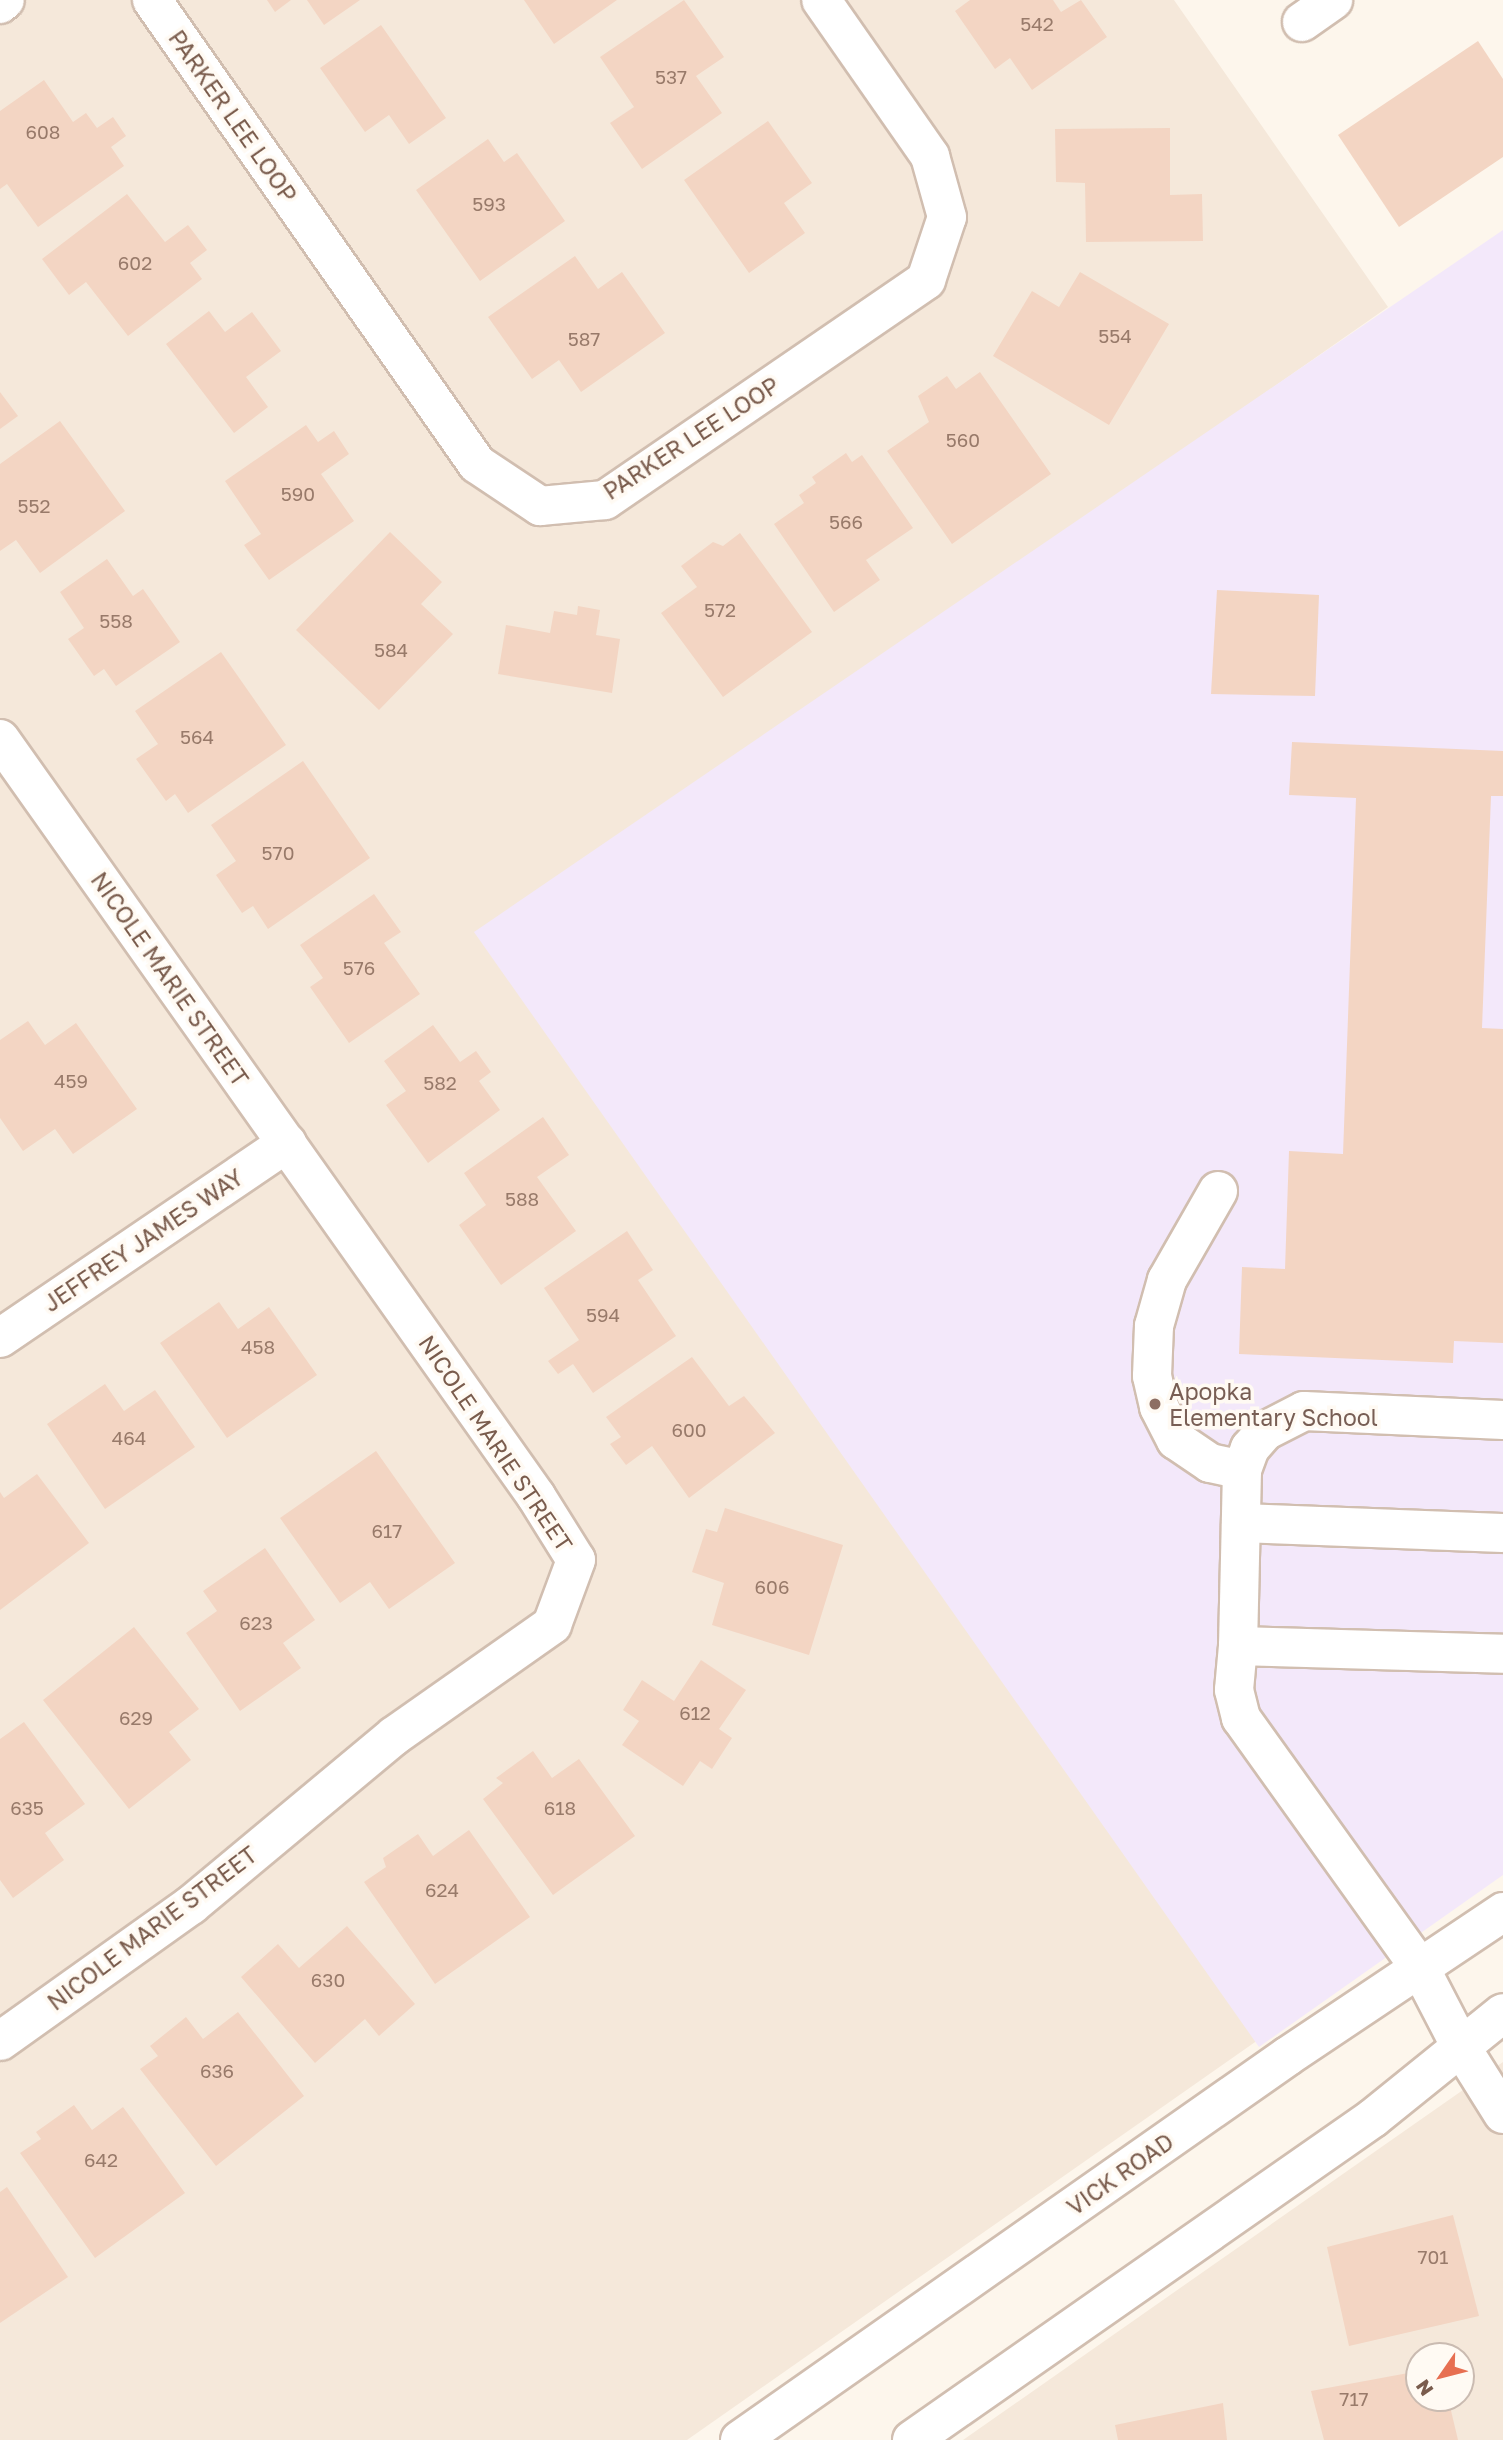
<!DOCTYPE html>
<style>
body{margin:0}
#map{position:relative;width:1503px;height:2440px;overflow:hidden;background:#fdf6ec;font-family:"Golos Text",sans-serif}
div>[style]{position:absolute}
.residential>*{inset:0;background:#f5e8da}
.education>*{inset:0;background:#f3e8fa}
.building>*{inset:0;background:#f3d5c3}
.roads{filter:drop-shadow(2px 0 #d1beb0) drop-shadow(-2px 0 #d1beb0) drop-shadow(0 2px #d1beb0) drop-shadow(0 -2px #d1beb0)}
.minor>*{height:38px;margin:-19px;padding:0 19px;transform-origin:19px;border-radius:19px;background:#fff}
.dots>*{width:19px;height:19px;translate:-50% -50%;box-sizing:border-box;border:4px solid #fffaf3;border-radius:50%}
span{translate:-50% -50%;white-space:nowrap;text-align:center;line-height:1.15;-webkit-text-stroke:7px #fffaf3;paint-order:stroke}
.number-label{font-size:19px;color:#987a6a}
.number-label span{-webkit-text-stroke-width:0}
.street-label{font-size:23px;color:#7a5c4d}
.education-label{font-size:23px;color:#785e54}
.left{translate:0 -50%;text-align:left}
.north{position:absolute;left:1405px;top:2342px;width:70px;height:70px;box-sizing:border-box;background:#fffaf3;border:2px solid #cabbb1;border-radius:50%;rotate:235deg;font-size:19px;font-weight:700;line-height:28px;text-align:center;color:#7a5c4d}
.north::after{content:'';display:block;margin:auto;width:24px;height:32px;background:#e76f51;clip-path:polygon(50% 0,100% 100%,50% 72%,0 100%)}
</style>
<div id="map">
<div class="residential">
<i style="clip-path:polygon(0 0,1174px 0,1388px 307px,494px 932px,1268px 2033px,687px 2440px,0 2440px)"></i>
<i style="clip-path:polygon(evenodd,1503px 2062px,1503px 2440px,963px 2440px,1503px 2062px,1419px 2356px,1461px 2356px,1461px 2398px,1419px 2398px,1419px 2356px)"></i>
</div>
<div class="education">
<i style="clip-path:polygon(1503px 230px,1503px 1875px,1259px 2047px,474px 932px)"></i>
</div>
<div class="building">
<i style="clip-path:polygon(267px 0,291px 0,275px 12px)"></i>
<i style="clip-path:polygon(307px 0,360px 0,324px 25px)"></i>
<i style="clip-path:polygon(524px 0,617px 0,554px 44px)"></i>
<i style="clip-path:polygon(684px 0,724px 57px,696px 76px,722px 113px,642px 169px,610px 123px,634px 107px,600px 57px)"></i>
<i style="clip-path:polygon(970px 0,1053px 0,1061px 12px,1081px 0,1107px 37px,1032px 90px,1010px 58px,995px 69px,955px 11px)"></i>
<i style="clip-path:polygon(381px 25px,446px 118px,409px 144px,389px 115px,365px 132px,320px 68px)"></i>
<i style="clip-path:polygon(1478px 41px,1503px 79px,1503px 157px,1399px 227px,1338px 135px)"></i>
<i style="clip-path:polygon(44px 80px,73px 122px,86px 113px,97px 128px,113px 117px,126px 136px,111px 147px,124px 166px,38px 227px,7px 184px,0 189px,0 111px)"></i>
<i style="clip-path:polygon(768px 121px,812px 183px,784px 203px,805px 233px,749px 273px,684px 180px)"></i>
<i style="clip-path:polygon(1170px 128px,1170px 195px,1202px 194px,1203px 241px,1086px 242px,1085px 183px,1056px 182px,1055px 129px)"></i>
<i style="clip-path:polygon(488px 139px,504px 162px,517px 153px,565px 221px,480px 281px,416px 190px)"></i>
<i style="clip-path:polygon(127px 194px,165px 242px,188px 225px,207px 250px,190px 263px,202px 279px,128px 336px,86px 282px,69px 295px,42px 259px)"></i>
<i style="clip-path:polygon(575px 256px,598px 289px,622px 272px,665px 333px,581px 392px,559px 360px,532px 379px,488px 317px)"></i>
<i style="clip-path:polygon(1080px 272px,1169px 324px,1109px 425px,993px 356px,1032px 291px,1059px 307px)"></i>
<i style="clip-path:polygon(209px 311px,225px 332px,252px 312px,281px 351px,246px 377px,268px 407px,234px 433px,166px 344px)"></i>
<i style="clip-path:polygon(980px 372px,1051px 474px,952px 544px,887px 451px,929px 422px,918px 396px,947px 376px,956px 389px)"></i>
<i style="clip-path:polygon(0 392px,18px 416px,0 429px)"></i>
<i style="clip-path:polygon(60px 421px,125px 511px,40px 573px,16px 540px,0 551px,0 464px)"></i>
<i style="clip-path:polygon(306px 425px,318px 442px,334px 431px,349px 454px,321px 474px,354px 521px,269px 580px,244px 545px,261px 534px,225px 481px)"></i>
<i style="clip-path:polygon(846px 453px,852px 462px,862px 455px,913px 528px,866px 560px,880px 580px,834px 612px,774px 524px,804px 503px,799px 495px,816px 483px,812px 477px)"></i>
<i style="clip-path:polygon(390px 532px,442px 582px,421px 604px,453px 634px,379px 710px,296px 630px)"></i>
<i style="clip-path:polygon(740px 533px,812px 632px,723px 697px,661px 613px,697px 587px,681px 566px,713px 542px,723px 546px)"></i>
<i style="clip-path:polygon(107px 559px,133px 596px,143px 589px,180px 642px,116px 686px,104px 669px,94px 676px,68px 639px,84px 628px,60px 592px)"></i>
<i style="clip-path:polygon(1217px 590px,1319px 595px,1315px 696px,1211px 694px)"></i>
<i style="clip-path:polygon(578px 606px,600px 610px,596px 635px,620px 639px,612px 693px,498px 674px,506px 625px,550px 633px,554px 611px,577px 615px)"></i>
<i style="clip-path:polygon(221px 652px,286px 745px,188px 813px,175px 794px,166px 801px,136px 759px,158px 744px,135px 711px)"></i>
<i style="clip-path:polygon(1292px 742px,1503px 751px,1503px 796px,1491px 796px,1482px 1028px,1503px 1029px,1503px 1343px,1454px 1341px,1453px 1363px,1239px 1354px,1242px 1267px,1285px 1269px,1289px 1151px,1343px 1154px,1356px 798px,1289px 795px)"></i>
<i style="clip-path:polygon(303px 761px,370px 858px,268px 929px,253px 906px,242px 913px,216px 875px,236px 861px,211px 825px)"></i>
<i style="clip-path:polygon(374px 894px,401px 932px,384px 943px,420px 994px,349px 1043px,310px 987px,323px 978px,300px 945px)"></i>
<i style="clip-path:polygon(28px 1021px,45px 1045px,76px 1023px,137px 1109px,73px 1154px,55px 1129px,23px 1151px,0 1118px,0 1040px)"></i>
<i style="clip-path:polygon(433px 1025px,460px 1062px,476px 1051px,491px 1072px,479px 1081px,500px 1110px,428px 1163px,386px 1105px,406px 1091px,384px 1061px)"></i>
<i style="clip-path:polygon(543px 1117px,569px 1155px,537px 1177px,576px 1231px,501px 1285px,459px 1225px,486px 1205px,464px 1173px)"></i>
<i style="clip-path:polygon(627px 1231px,653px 1270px,638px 1280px,676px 1336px,593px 1393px,573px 1364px,558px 1374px,548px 1361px,579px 1340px,544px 1288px)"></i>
<i style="clip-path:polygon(219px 1302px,238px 1329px,269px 1307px,317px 1375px,227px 1438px,160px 1343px)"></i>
<i style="clip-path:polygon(692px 1357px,729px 1406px,744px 1396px,775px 1433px,689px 1498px,652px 1446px,626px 1465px,610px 1444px,621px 1437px,606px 1417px)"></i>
<i style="clip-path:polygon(105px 1384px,124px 1411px,155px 1390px,195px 1447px,105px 1509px,47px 1424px)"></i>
<i style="clip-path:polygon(376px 1451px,455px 1563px,389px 1609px,370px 1582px,340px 1603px,280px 1518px)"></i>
<i style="clip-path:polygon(37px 1474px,89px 1543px,0 1610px,0 1492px,4px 1498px)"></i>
<i style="clip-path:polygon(725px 1508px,843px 1545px,809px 1655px,712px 1625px,724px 1583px,692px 1572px,706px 1529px,717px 1532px)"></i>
<i style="clip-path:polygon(265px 1548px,315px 1620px,283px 1643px,301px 1668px,240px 1711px,186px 1633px,217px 1611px,203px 1591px)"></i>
<i style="clip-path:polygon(134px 1627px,199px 1709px,169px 1732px,191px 1760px,129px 1809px,43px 1700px)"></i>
<i style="clip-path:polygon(701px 1660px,746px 1690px,719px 1729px,732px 1738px,712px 1769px,700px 1761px,683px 1786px,622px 1745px,639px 1721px,623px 1710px,642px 1680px,674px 1701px)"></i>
<i style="clip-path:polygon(24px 1722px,85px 1804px,45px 1833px,64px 1860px,13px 1898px,0 1880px,0 1739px)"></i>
<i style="clip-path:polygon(533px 1751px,552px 1778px,579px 1759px,635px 1836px,553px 1895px,483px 1799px,503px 1783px,496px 1778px)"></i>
<i style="clip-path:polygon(469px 1830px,530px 1917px,435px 1984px,364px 1882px,386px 1867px,383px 1858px,418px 1834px,433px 1856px)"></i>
<i style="clip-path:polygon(347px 1926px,415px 2004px,379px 2036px,365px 2019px,315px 2063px,241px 1977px,278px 1944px,299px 1968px)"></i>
<i style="clip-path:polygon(238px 2012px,304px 2096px,216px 2166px,140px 2069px,158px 2056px,150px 2046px,186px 2017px,203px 2039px)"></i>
<i style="clip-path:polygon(74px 2105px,92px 2130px,123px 2107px,185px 2193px,95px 2258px,20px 2153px,41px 2139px,36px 2132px)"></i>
<i style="clip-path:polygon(7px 2187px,68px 2277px,0 2323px,0 2192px)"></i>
<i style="clip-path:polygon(1453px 2215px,1479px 2316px,1349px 2346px,1327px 2247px)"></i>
<i style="clip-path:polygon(1419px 2371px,1419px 2398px,1448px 2398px,1458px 2440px,1324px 2440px,1311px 2391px)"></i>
<i style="clip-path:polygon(1223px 2403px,1227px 2440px,1118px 2440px,1115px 2425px)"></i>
</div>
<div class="roads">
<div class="minor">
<i style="left:152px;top:0;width:566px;rotate:54.99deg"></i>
<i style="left:477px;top:464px;width:76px;rotate:33.7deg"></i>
<i style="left:540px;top:506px;width:65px;rotate:-5.3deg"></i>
<i style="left:605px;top:500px;width:389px;rotate:-34.4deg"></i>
<i style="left:926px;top:280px;width:66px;rotate:-71.6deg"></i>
<i style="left:947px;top:217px;width:63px;rotate:-105.6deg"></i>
<i style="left:930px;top:156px;width:190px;rotate:-124.9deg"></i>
<i style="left:0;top:4px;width:6px;rotate:-39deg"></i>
<i style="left:1302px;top:22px;width:38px;rotate:-35deg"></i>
<i style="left:0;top:739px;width:928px;rotate:54.7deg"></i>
<i style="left:536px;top:1496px;width:75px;rotate:58deg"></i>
<i style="left:576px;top:1560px;width:69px;rotate:110.3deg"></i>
<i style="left:552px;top:1625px;width:193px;rotate:144.9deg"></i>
<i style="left:394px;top:1736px;width:264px;rotate:140.2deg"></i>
<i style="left:191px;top:1905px;width:234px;rotate:144.5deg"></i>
<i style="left:1218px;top:1191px;width:103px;rotate:119.8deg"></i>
<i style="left:1167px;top:1280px;width:48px;rotate:105.8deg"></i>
<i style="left:1154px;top:1326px;width:50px;rotate:92.3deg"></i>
<i style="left:1152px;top:1376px;width:32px;rotate:77deg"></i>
<i style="left:1159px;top:1407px;width:37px;rotate:63deg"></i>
<i style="left:1176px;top:1440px;width:41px;rotate:34.1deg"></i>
<i style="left:1210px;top:1463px;width:33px;rotate:12deg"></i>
<i style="left:0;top:1338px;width:347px;rotate:-34.2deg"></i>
<i style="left:1503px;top:1420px;width:199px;rotate:-177.4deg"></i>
<i style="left:1304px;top:1411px;width:44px;rotate:152.9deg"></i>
<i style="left:1265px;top:1431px;width:23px;rotate:131deg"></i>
<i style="left:1250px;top:1448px;width:23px;rotate:110deg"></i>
<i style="left:1242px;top:1470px;width:176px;rotate:91.3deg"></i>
<i style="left:1238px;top:1646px;width:265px;rotate:1.7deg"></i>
<i style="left:1241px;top:1523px;width:262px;rotate:2.2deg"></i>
<i style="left:1238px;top:1646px;width:44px;rotate:95.2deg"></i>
<i style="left:1234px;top:1690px;width:29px;rotate:76deg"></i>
<i style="left:1241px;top:1718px;width:307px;rotate:54.4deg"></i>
<i style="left:1420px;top:1968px;width:89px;rotate:62.6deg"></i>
<i style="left:1461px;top:2047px;width:79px;rotate:57.9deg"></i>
<i style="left:740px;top:2440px;width:669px;rotate:-35.02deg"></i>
<i style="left:1288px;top:2056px;width:259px;rotate:-33.8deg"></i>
<i style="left:912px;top:2440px;width:562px;rotate:-34.93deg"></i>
<i style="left:1373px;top:2118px;width:167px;rotate:-38.9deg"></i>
</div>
</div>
<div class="dots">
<i style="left:1155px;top:1404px;background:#8d6e63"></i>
</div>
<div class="number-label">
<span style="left:1037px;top:24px">542</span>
<span style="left:671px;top:77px">537</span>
<span style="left:43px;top:132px">608</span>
<span style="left:489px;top:204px">593</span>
<span style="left:135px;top:263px">602</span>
<span style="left:1115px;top:336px">554</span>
<span style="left:584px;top:339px">587</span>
<span style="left:963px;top:440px">560</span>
<span style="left:298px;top:494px">590</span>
<span style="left:34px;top:506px">552</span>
<span style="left:846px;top:522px">566</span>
<span style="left:720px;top:610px">572</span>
<span style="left:116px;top:621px">558</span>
<span style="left:391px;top:650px">584</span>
<span style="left:197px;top:737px">564</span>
<span style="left:278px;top:853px">570</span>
<span style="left:359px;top:968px">576</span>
<span style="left:71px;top:1081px">459</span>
<span style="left:440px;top:1083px">582</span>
<span style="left:522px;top:1199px">588</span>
<span style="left:603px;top:1315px">594</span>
<span style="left:258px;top:1347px">458</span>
<span style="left:689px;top:1430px">600</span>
<span style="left:129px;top:1438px">464</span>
<span style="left:387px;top:1531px">617</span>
<span style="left:772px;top:1587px">606</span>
<span style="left:256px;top:1623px">623</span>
<span style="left:695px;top:1713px">612</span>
<span style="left:136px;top:1718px">629</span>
<span style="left:27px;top:1808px">635</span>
<span style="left:560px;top:1808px">618</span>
<span style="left:442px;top:1890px">624</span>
<span style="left:328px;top:1980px">630</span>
<span style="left:217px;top:2071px">636</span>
<span style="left:101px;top:2160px">642</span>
<span style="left:1433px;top:2257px">701</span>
<span style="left:1354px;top:2399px">717</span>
</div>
<div class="street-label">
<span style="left:233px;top:116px;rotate:55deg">PARKER LEE LOOP</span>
<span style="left:691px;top:438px;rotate:-33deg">PARKER LEE LOOP</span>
<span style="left:170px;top:979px;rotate:55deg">NICOLE MARIE STREET</span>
<span style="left:143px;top:1240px;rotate:-34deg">JEFFREY JAMES WAY</span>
<span style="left:496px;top:1443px;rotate:56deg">NICOLE MARIE STREET</span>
<span style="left:152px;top:1928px;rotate:-37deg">NICOLE MARIE STREET</span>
<span style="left:1120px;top:2174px;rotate:-35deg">VICK ROAD</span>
</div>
<div class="education-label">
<span class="left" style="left:1169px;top:1404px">Apopka<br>Elementary School</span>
</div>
<div class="north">N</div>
</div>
